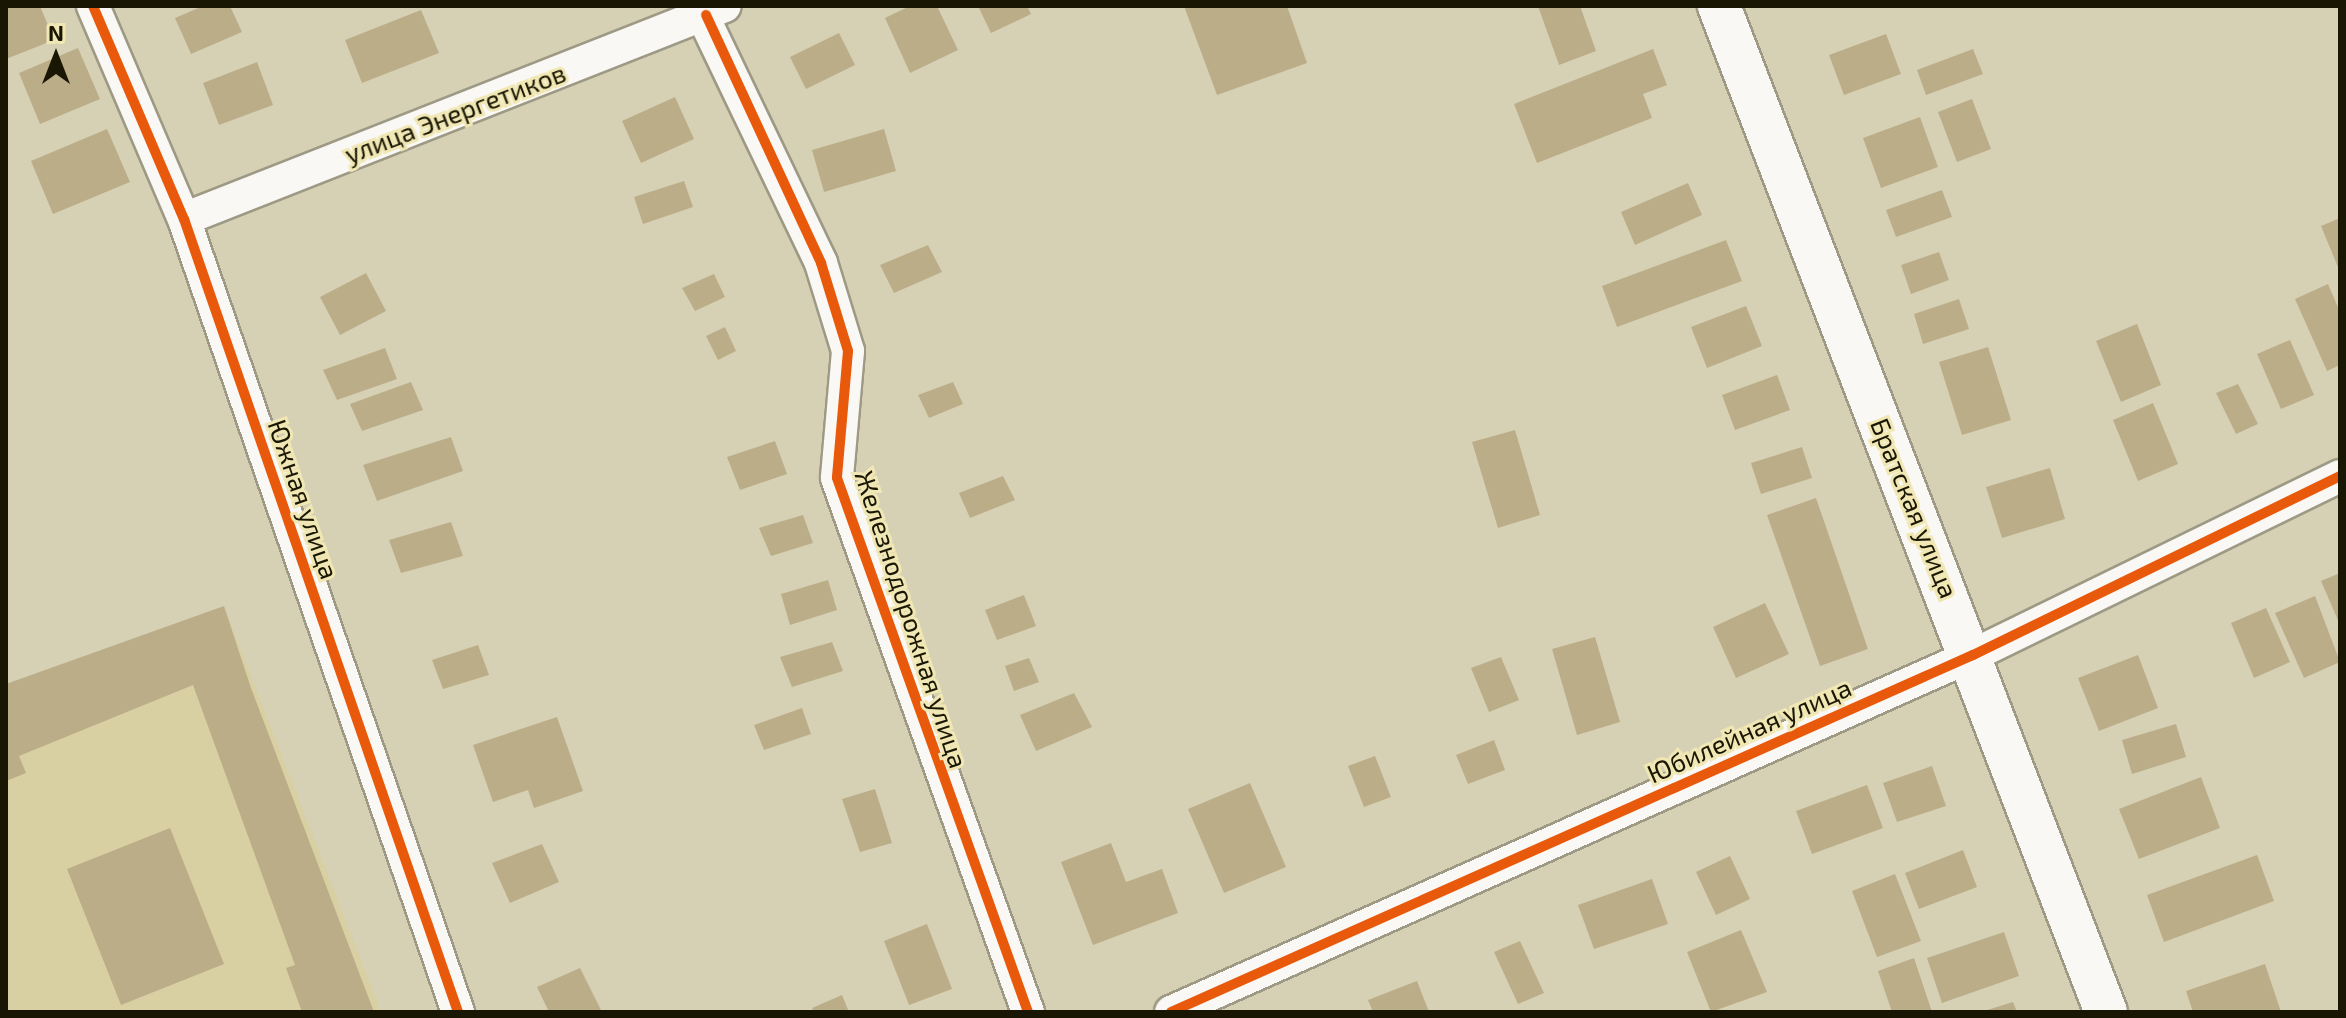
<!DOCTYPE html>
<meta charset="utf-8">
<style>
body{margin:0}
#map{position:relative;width:2346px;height:1018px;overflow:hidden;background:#d6d1b5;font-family:"Exo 2",sans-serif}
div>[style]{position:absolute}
.built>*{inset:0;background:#d8cfa3}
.building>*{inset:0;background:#bcad89}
.roads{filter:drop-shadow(2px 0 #9d9984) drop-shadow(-2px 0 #9d9984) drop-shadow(0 2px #9d9984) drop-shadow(0 -2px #9d9984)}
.minor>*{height:32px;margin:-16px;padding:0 16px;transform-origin:16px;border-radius:16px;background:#f9f8f4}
.major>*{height:42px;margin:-21px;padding:0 21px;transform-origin:21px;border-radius:21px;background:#f9f8f4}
.cycleway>*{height:10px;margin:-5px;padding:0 5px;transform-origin:5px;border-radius:5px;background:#e8590c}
span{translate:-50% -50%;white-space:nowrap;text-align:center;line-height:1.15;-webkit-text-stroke:6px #f0e7b4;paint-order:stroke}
.street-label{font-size:26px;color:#191604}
.frame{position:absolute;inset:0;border:8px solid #191604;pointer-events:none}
.north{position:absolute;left:16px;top:16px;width:80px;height:80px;-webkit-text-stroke:6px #f0e7b4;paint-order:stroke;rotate:0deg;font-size:22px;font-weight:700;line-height:32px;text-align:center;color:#191604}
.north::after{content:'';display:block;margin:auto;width:28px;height:36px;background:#191604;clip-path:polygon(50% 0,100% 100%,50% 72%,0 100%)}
</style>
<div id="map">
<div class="built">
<i style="clip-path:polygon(224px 606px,381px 1012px,6px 1012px,6px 689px)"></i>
</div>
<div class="building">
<i style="clip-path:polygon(6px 6px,40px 6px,54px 40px,6px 59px)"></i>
<i style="clip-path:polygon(203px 6px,230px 6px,242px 32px,191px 54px,175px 18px)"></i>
<i style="clip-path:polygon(910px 6px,937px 6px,958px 50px,910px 73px,885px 18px)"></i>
<i style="clip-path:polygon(978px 6px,1027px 6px,1031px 14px,991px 33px)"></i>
<i style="clip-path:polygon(1184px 6px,1287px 6px,1307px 63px,1217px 95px)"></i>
<i style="clip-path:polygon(1538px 6px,1580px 6px,1596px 51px,1559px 65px)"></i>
<i style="clip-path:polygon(421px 10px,439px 53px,362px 83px,345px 40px)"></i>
<i style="clip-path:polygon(839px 33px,855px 65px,806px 89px,790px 57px)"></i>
<i style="clip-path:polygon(1886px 34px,1901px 74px,1844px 95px,1829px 55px)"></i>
<i style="clip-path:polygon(78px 48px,100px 99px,40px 124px,19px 73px)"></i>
<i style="clip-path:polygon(1653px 49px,1667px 85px,1643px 94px,1652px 118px,1537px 163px,1514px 104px)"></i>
<i style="clip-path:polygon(1973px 49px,1983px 74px,1926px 95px,1917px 70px)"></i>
<i style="clip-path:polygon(257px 62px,273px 105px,219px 125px,203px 83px)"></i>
<i style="clip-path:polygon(675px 97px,694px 139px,641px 163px,622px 121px)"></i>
<i style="clip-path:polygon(1972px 99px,1991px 149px,1957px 162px,1938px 112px)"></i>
<i style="clip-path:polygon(1920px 117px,1938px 167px,1881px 188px,1863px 138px)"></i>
<i style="clip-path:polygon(107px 129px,130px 182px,53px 214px,31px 161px)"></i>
<i style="clip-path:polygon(884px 129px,896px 171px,824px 192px,812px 150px)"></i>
<i style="clip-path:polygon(684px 181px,693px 207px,643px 224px,634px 197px)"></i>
<i style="clip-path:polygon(1688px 183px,1702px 215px,1635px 245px,1621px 212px)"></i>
<i style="clip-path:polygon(1942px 190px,1952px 217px,1896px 237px,1886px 210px)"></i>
<i style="clip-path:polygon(2340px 218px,2340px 272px,2321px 226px)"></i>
<i style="clip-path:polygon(1726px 240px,1742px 281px,1617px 327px,1602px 286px)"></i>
<i style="clip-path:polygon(928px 245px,942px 272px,894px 293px,880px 265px)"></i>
<i style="clip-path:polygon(1939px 252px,1949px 280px,1911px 294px,1901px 265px)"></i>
<i style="clip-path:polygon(366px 273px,386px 311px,340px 335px,320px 297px)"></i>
<i style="clip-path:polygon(714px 274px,725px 297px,695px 311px,682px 288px)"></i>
<i style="clip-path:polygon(2328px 284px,2340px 312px,2340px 365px,2327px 371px,2295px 299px)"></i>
<i style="clip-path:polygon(1959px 299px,1969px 329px,1923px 344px,1914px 314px)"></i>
<i style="clip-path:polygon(1746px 306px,1762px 346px,1707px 368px,1691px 327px)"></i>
<i style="clip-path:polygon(2137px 324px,2161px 385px,2121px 402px,2096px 341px)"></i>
<i style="clip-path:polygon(725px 327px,736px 351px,718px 360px,706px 336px)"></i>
<i style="clip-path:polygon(2290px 340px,2314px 395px,2281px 409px,2257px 354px)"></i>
<i style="clip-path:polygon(1988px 347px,2011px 420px,1962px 435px,1939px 362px)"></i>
<i style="clip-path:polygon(385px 348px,397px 379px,337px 400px,323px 370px)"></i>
<i style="clip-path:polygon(1777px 375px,1790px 410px,1735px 430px,1722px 395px)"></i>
<i style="clip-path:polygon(411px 382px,423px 410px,362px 431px,350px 404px)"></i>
<i style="clip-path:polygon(953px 382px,963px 404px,929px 418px,918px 395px)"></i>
<i style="clip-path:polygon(2238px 384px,2258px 424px,2236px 434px,2216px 393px)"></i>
<i style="clip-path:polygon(2153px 403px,2178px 464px,2138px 481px,2113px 420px)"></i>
<i style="clip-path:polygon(1515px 430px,1540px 515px,1498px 528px,1472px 442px)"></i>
<i style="clip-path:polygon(451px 437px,463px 471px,377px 501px,363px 465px)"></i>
<i style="clip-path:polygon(775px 441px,787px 474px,740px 490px,727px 457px)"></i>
<i style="clip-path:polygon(1802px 447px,1812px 478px,1761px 494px,1751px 463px)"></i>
<i style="clip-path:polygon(2050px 468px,2065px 519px,2002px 538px,1986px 487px)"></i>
<i style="clip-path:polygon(1003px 476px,1015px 500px,970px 518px,959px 493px)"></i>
<i style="clip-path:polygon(1816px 498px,1868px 649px,1820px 666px,1767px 515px)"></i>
<i style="clip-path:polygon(803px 515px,813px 543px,771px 556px,759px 528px)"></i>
<i style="clip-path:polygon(451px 522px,463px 556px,401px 573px,389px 540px)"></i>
<i style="clip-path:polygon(2340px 573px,2340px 625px,2321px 581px)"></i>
<i style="clip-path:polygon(828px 580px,837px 610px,790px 625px,781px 594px)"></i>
<i style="clip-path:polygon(1024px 595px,1036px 626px,997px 640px,985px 610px)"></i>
<i style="clip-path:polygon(2315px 596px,2340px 662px,2304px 678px,2275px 613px)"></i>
<i style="clip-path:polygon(1765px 603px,1789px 654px,1736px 678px,1713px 627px)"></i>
<i style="clip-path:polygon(224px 606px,251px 688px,374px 1012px,302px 1012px,286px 968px,295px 965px,193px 685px,19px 756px,26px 773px,6px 781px,6px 684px)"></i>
<i style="clip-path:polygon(2266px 608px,2290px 662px,2254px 678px,2231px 623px)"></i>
<i style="clip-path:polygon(1595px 637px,1620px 722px,1577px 735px,1552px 649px)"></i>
<i style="clip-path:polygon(832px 642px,843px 671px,792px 687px,780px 657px)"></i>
<i style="clip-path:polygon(478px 645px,489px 675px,443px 689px,432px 660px)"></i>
<i style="clip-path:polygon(2138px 655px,2158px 708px,2099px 731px,2078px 678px)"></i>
<i style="clip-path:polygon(1501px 657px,1519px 700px,1489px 712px,1471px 668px)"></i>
<i style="clip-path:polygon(1029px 658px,1039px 682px,1014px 691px,1005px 666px)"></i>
<i style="clip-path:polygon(1074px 693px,1092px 727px,1036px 751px,1020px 715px)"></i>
<i style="clip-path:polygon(802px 708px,811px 734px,764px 750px,754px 725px)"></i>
<i style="clip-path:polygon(557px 717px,583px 791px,534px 808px,528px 790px,493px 802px,473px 745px)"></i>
<i style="clip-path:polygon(2176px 724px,2186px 757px,2132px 774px,2122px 740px)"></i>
<i style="clip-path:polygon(1494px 740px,1505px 770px,1468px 784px,1456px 755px)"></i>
<i style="clip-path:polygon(1375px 756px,1391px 797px,1364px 807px,1348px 766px)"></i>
<i style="clip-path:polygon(1932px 766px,1946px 806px,1897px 822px,1883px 783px)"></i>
<i style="clip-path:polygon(2201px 777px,2220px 828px,2139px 859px,2119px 809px)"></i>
<i style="clip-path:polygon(1250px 783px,1286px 867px,1224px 893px,1188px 809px)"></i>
<i style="clip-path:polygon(1867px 785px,1883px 828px,1812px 854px,1796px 811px)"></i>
<i style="clip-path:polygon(875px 789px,892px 843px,860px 852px,842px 799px)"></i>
<i style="clip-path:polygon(170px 828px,224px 964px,121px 1005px,67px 869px)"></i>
<i style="clip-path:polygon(1111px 843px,1126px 882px,1162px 869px,1178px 913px,1093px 945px,1061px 862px)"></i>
<i style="clip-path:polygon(542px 844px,559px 882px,510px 903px,492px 863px)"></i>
<i style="clip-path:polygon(1963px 850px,1977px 887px,1919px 909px,1905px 873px)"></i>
<i style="clip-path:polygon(2257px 855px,2274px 901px,2164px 942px,2147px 895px)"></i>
<i style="clip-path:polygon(1730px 856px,1750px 899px,1716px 915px,1696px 872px)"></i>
<i style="clip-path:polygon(1895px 874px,1921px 941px,1877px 957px,1852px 891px)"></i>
<i style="clip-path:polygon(1652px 879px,1668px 924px,1594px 949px,1578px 905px)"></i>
<i style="clip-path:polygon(927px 924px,952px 989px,909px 1005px,884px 941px)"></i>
<i style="clip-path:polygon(1741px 930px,1767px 992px,1711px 1012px,1687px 952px)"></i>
<i style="clip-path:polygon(2004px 932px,2019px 976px,1942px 1003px,1927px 958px)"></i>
<i style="clip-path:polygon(1520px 941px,1544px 993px,1518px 1004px,1494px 952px)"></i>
<i style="clip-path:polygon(1914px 958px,1932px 1012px,1892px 1012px,1878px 971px)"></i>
<i style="clip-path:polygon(2265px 964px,2281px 1012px,2193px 1012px,2186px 991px)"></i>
<i style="clip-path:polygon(580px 968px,602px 1012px,549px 1012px,537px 987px)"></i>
<i style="clip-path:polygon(1417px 981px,1429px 1012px,1373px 1012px,1368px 1000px)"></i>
<i style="clip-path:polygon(842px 995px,849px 1012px,814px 1012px,812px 1008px)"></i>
<i style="clip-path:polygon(2013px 1002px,2017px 1012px,1984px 1012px,1984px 1011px)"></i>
</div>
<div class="roads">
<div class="minor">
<i style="left:93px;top:6px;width:232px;rotate:66.9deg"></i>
<i style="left:184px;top:219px;width:839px;rotate:70.94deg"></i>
<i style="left:698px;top:6px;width:285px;rotate:64.4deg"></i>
<i style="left:821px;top:263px;width:92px;rotate:72.9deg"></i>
<i style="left:848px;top:351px;width:127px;rotate:95deg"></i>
<i style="left:837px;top:478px;width:567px;rotate:70.32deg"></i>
<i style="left:184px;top:219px;width:581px;rotate:-21.49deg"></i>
<i style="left:1171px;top:1012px;width:878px;rotate:-24deg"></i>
<i style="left:1973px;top:655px;width:408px;rotate:-26deg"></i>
</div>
<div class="major">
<i style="left:1719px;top:6px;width:1078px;rotate:68.96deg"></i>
</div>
</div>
<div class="cycleway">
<i style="left:93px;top:6px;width:232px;rotate:66.9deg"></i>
<i style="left:184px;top:219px;width:839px;rotate:70.94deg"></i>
<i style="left:706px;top:15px;width:273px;rotate:65.1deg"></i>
<i style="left:821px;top:263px;width:92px;rotate:72.9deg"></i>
<i style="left:848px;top:351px;width:127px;rotate:95deg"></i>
<i style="left:837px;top:478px;width:567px;rotate:70.32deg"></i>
<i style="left:1171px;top:1012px;width:878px;rotate:-24deg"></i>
<i style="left:1973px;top:655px;width:408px;rotate:-26deg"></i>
</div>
<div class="street-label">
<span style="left:455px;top:113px;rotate:-21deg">улица Энергетиков</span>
<span style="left:304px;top:499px;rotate:71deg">Южная улица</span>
<span style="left:1915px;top:508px;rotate:68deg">Братская улица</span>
<span style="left:912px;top:619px;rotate:72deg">Железнодорожная улица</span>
<span style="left:1749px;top:730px;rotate:-24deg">Юбилейная улица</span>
</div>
<div class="frame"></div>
<div class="north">N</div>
</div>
